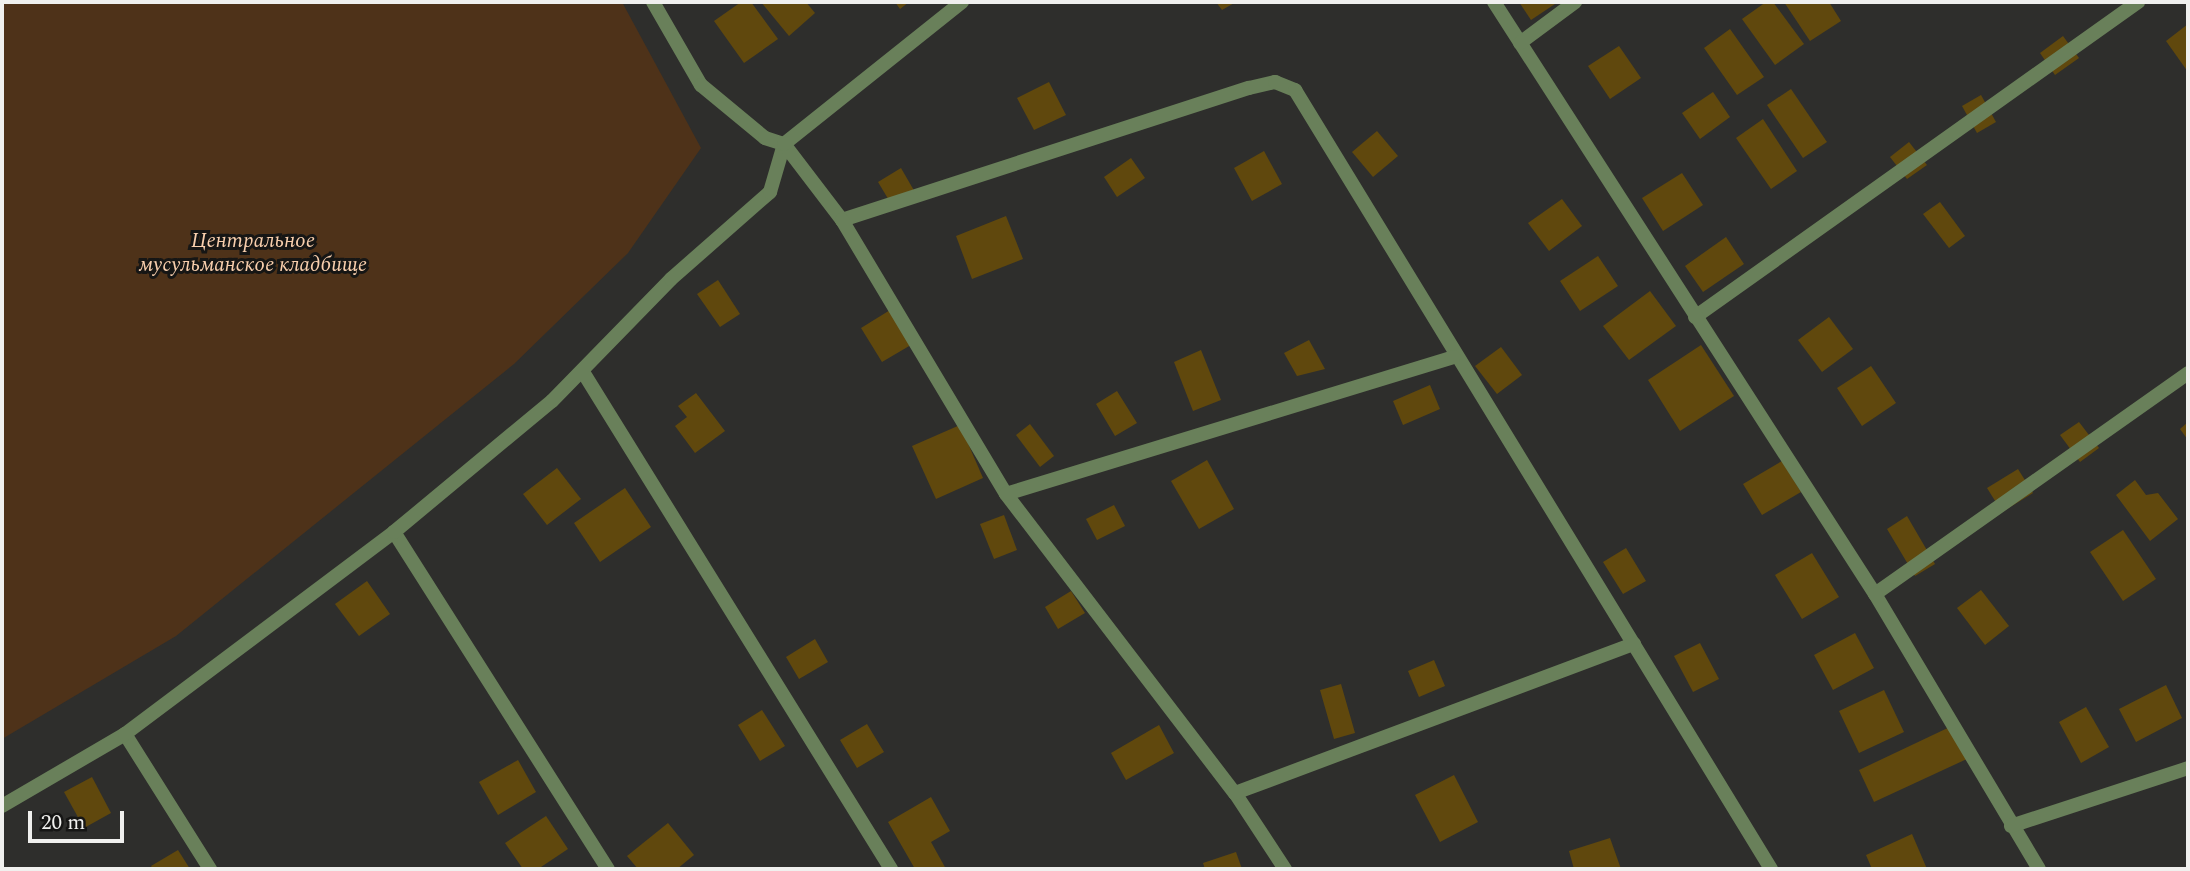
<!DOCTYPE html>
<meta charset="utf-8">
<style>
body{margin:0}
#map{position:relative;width:2190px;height:871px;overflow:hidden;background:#2e2e2c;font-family:Spectral,serif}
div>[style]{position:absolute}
.green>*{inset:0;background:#4e3219}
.building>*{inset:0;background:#60480d}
.lane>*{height:14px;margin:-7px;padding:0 7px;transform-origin:7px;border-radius:7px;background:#69805a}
.street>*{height:14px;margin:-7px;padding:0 7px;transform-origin:7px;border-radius:7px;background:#69805a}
span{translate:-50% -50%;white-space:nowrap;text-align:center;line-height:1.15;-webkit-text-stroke:6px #161615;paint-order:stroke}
.park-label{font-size:21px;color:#f9cfad;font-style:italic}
.frame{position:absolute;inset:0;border:4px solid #f0f0ee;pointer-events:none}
.scale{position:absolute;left:28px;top:811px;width:96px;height:32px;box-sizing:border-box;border:4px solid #f0f0ee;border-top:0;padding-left:9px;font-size:21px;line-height:24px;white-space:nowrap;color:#f0f0ee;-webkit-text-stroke:5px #161615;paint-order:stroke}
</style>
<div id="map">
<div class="green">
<i style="clip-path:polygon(2px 2px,622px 2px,701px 148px,628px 253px,514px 364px,176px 636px,2px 739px)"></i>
</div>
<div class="building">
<i style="clip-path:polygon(741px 2px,751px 2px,778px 39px,744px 63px,714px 21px)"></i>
<i style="clip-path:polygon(761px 2px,806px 2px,815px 13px,789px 36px)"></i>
<i style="clip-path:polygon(895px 2px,909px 2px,900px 9px)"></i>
<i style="clip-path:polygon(1216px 2px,1236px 2px,1222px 10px)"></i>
<i style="clip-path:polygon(1519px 2px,1558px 2px,1531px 20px)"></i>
<i style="clip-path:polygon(1766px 2px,1773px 2px,1804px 44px,1775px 65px,1742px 19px)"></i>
<i style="clip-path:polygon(1784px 2px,1829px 2px,1841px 21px,1810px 41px)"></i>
<i style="clip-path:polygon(2188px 24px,2188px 72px,2166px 41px)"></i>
<i style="clip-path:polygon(1730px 29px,1764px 77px,1737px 95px,1704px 48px)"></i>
<i style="clip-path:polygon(2063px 36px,2079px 58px,2055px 75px,2040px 53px)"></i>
<i style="clip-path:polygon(1619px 46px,1641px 78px,1610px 99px,1588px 66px)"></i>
<i style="clip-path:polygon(1049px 82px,1066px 115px,1034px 130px,1017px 98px)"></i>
<i style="clip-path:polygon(1791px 89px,1827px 142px,1803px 158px,1767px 105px)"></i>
<i style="clip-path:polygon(1713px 92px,1730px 117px,1700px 139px,1682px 113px)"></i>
<i style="clip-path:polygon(1981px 95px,1996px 122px,1977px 133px,1962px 106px)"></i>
<i style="clip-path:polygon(1763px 119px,1797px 171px,1771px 189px,1736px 138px)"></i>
<i style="clip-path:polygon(1377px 131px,1398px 156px,1373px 177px,1352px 152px)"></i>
<i style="clip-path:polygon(1909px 142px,1927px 165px,1907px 179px,1890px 157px)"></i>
<i style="clip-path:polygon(1264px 151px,1282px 184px,1252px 201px,1234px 168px)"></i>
<i style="clip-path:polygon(1131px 158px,1145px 178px,1117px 197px,1104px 177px)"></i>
<i style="clip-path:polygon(901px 168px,916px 194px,893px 207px,878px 182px)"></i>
<i style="clip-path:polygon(1682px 173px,1703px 205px,1663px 231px,1642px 198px)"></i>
<i style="clip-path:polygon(1562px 199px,1582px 226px,1549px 251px,1528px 223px)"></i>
<i style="clip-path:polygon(1940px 202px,1965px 236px,1949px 248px,1923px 214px)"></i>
<i style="clip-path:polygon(1006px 216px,1023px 259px,972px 279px,956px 236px)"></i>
<i style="clip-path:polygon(1726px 237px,1744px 264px,1703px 292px,1685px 266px)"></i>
<i style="clip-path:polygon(1598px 256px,1618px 286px,1580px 311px,1560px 281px)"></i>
<i style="clip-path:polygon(718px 280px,740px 314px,720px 327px,697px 294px)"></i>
<i style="clip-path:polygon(1650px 291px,1676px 326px,1629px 360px,1603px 326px)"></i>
<i style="clip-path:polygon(895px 307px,916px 342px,882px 362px,861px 328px)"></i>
<i style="clip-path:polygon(1829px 317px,1853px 349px,1822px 372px,1798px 340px)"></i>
<i style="clip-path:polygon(1309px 340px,1325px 369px,1297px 376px,1284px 353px)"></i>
<i style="clip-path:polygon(1701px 345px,1734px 396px,1680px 431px,1648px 380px)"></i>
<i style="clip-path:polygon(1501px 347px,1522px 375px,1497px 394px,1475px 366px)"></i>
<i style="clip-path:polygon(1201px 350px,1221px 400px,1193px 411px,1174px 362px)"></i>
<i style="clip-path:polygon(1871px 366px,1896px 403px,1862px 426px,1837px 388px)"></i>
<i style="clip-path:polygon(1430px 385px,1440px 409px,1403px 425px,1393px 401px)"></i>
<i style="clip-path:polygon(1117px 391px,1137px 423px,1115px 436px,1096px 404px)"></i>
<i style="clip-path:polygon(696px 393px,725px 431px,695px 453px,675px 426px,687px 417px,678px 406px)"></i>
<i style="clip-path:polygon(2079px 422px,2099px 448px,2080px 462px,2060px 435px)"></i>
<i style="clip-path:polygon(2188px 422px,2188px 440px,2180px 429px)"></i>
<i style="clip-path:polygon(1030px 424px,1054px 456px,1040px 467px,1016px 435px)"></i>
<i style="clip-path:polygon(960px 425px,983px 478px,936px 499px,912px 446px)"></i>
<i style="clip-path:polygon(1207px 460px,1234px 509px,1199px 529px,1171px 481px)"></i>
<i style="clip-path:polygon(1782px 461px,1801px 492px,1762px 515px,1743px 484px)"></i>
<i style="clip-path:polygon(557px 468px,581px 499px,547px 525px,523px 494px)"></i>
<i style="clip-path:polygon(2018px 469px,2033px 493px,2002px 512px,1987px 488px)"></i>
<i style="clip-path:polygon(2135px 480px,2146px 495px,2158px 493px,2178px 519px,2150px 541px,2116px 495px)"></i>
<i style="clip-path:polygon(625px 488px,651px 527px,600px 562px,574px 523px)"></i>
<i style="clip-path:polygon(1114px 505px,1125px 526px,1097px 540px,1086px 519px)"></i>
<i style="clip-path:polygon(1004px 515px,1017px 550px,994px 559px,980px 524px)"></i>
<i style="clip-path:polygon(1907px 516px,1935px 564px,1915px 576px,1887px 529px)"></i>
<i style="clip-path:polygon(2123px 530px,2156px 579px,2123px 601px,2090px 552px)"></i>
<i style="clip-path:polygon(1626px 548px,1646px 581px,1623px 594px,1603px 562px)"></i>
<i style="clip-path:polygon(1812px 553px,1839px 597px,1802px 619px,1775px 575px)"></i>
<i style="clip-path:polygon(367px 581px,390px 614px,359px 636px,335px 604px)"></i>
<i style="clip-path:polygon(1981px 590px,2009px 626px,1985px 645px,1957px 608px)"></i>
<i style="clip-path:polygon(1071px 591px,1085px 613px,1058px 629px,1045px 607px)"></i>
<i style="clip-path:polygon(1855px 633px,1874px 668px,1833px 690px,1814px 655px)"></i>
<i style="clip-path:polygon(815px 639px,828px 662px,799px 679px,786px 657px)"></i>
<i style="clip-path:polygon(1700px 643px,1719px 679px,1693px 692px,1674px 656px)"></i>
<i style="clip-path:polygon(1434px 660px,1445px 686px,1419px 697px,1408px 671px)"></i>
<i style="clip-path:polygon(1341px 684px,1355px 733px,1334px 739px,1320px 690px)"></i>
<i style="clip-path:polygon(2166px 685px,2182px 718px,2136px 742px,2119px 709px)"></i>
<i style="clip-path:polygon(1884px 690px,1904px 732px,1859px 753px,1839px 711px)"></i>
<i style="clip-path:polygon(2086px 707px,2109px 747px,2081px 763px,2059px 722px)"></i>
<i style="clip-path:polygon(762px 710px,785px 746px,760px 761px,738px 725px)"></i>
<i style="clip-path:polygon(867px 724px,884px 752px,857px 768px,840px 740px)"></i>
<i style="clip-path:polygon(1159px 725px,1174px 753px,1126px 780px,1111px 753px)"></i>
<i style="clip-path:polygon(1954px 725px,1969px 758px,1874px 802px,1859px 770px)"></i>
<i style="clip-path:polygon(518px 760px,536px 792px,498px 815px,479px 782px)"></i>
<i style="clip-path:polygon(1454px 775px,1478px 822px,1440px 842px,1415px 795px)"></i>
<i style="clip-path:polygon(92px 777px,111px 813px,84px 828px,64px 792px)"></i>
<i style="clip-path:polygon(931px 797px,950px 831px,931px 842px,946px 869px,915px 869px,888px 822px)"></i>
<i style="clip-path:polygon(546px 816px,568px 849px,538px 869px,523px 869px,505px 843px)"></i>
<i style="clip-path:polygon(668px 823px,694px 855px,677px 869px,638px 869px,627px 856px)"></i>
<i style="clip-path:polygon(1912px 834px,1927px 869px,1872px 869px,1866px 855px)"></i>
<i style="clip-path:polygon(1610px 838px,1621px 869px,1574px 869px,1569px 851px)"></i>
<i style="clip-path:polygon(178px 850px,190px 869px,153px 869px,151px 866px)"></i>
<i style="clip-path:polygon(1236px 852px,1242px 869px,1205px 869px,1203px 863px)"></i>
</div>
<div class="lane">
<i style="left:842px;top:220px;width:428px;rotate:-18deg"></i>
<i style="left:1249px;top:88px;width:27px;rotate:-13deg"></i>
<i style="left:1275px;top:82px;width:22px;rotate:22deg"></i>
<i style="left:1295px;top:90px;width:913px;rotate:58.57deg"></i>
<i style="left:1695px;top:317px;width:544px;rotate:-35.42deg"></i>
<i style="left:583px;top:372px;width:585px;rotate:58.21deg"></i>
<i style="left:394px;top:532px;width:399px;rotate:57.6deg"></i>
<i style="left:1875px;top:594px;width:383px;rotate:-35.2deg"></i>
<i style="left:125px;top:734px;width:160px;rotate:57.8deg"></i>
<i style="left:2px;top:806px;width:143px;rotate:-30.3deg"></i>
<i style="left:125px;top:734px;width:336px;rotate:-36.9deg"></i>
<i style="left:394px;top:532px;width:205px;rotate:-39.7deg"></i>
<i style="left:552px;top:401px;width:170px;rotate:-45.7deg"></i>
<i style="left:671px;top:279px;width:132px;rotate:-41.3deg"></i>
<i style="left:770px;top:192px;width:50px;rotate:-73.7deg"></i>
</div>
<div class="street">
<i style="left:653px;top:2px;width:96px;rotate:60deg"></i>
<i style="left:701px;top:85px;width:83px;rotate:39.6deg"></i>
<i style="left:765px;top:138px;width:20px;rotate:18deg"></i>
<i style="left:784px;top:144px;width:96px;rotate:52.7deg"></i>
<i style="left:842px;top:220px;width:319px;rotate:59.1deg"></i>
<i style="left:1006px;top:494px;width:377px;rotate:52.6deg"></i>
<i style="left:1235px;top:793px;width:91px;rotate:56.7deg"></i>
<i style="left:1494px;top:2px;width:704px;rotate:57.24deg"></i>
<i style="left:1875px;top:594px;width:320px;rotate:59.2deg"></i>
<i style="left:1520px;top:43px;width:69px;rotate:-36.7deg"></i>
<i style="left:784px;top:144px;width:228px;rotate:-38.6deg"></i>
<i style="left:1006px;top:494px;width:468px;rotate:-17deg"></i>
<i style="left:1235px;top:793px;width:426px;rotate:-20.5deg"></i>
<i style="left:2011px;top:826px;width:186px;rotate:-18.1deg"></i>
</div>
<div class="park-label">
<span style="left:253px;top:253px">Центральное<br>мусульманское кладбище</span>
</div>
<div class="frame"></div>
<div class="scale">20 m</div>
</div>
